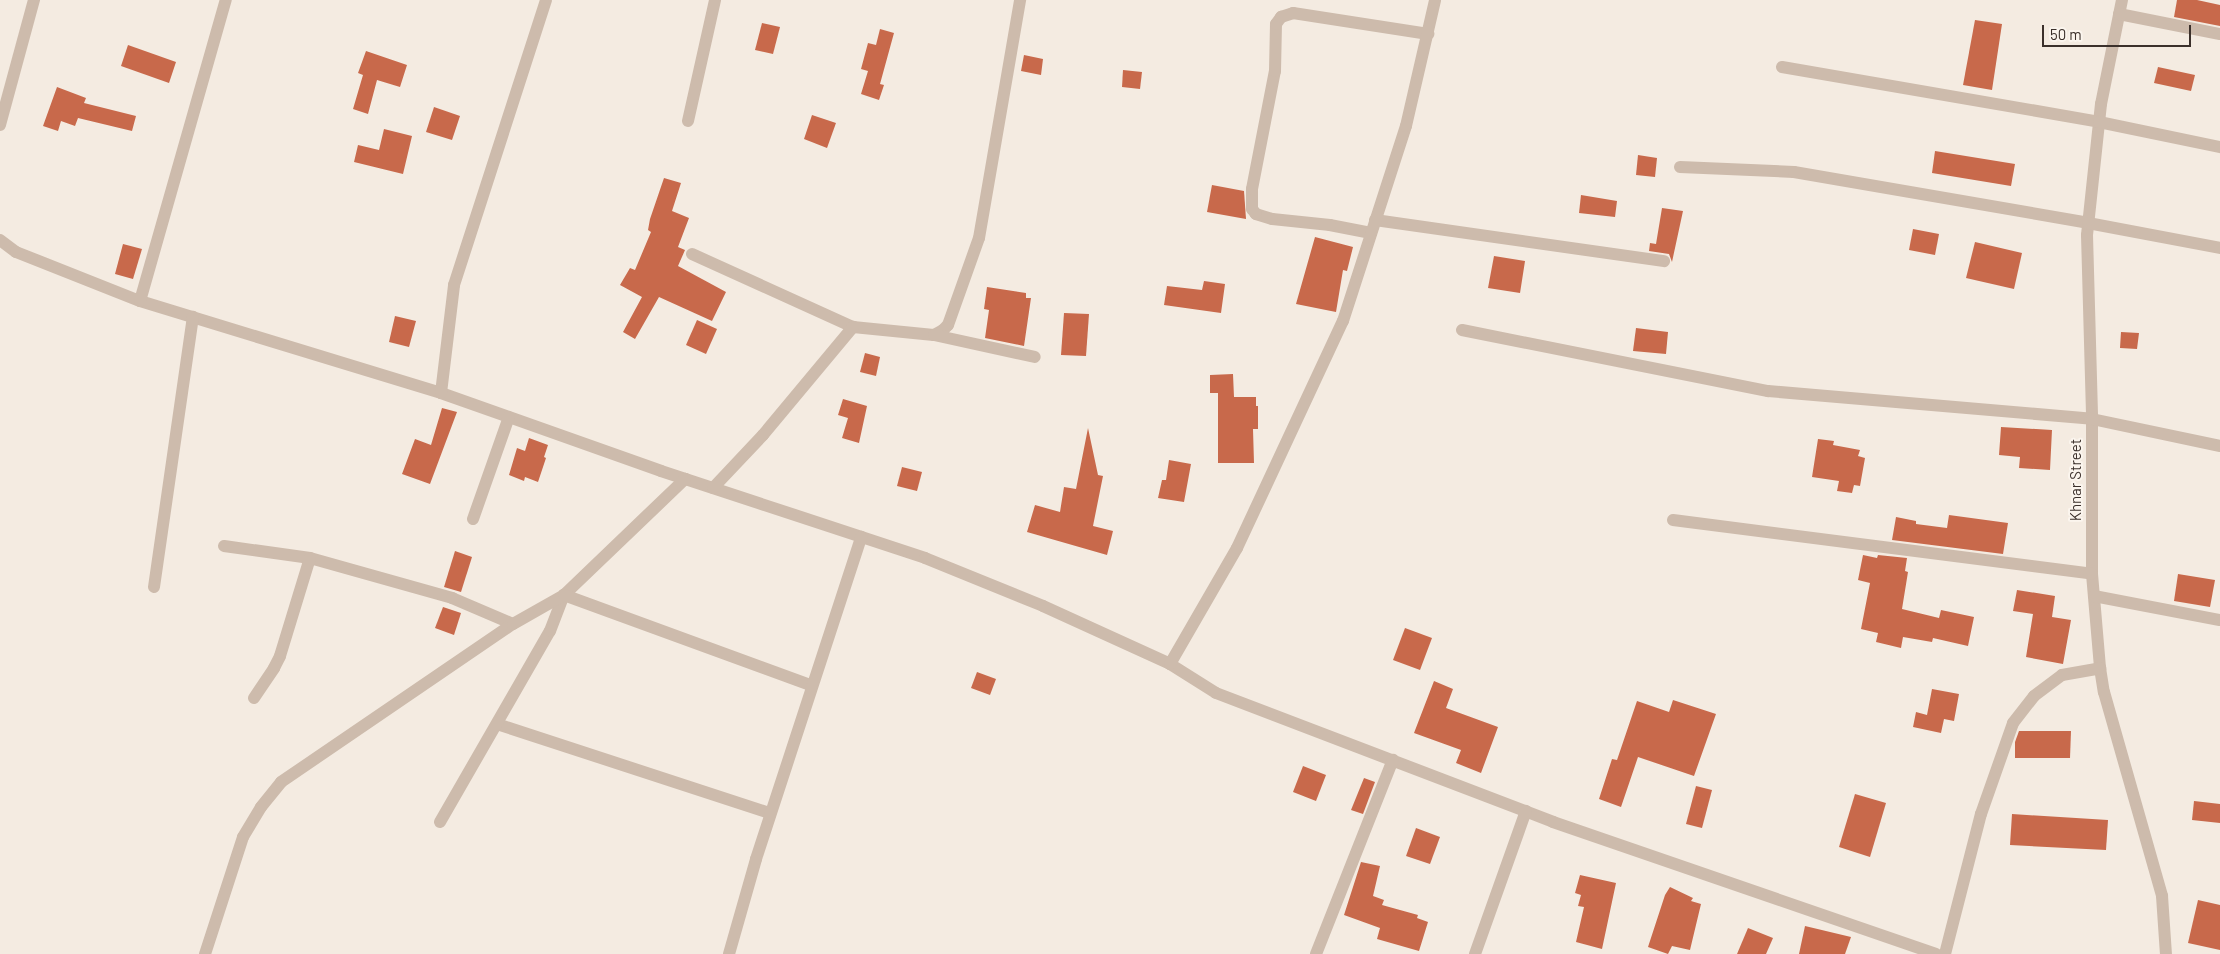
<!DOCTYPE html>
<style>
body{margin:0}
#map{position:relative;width:2220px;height:954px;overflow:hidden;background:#f4ebe1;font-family:Barlow,sans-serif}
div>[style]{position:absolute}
.building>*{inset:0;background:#c8694b}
.minor>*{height:12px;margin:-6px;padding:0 6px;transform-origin:6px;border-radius:6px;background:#cdbbac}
span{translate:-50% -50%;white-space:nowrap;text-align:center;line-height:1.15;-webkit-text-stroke:4px #fbf5ee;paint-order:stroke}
.street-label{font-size:15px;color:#3b302b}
.scale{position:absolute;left:2042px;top:25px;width:149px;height:22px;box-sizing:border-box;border:2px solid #3b302b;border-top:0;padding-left:6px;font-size:15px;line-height:18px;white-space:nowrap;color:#3b302b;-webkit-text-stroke:4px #fbf5ee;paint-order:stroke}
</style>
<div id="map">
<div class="building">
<i style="clip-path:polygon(2177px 0,2197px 0,2220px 5px,2220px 26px,2174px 17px)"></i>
<i style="clip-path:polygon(1975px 20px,2002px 24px,1992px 90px,1963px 85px)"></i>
<i style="clip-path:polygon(762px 23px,780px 27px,773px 54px,755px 50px)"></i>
<i style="clip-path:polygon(880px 29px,894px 33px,880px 84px,884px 85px,879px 100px,861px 94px,868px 71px,861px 69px,868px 43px,876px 45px)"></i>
<i style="clip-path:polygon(128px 45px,176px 62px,169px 83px,121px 66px)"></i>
<i style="clip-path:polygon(366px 51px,407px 65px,400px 87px,377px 80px,368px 114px,353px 109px,363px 75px,358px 73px)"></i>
<i style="clip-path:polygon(1024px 55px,1043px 59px,1041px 75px,1021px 71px)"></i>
<i style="clip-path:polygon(2158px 67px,2195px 75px,2191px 91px,2154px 83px)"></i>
<i style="clip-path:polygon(1123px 70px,1142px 72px,1140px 89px,1122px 87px)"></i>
<i style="clip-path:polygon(57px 87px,86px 98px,84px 103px,136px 116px,132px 131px,78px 118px,75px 126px,61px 121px,58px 131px,43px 126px)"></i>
<i style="clip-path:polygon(434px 107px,460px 116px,452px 140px,426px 132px)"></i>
<i style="clip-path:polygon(812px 115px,836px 123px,827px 148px,804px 139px)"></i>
<i style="clip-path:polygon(384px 129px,412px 136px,403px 174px,354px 162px,358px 145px,379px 150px)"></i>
<i style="clip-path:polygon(1935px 151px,2015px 164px,2011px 186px,1932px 173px)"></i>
<i style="clip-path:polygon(1638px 155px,1657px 158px,1655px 177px,1636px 175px)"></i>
<i style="clip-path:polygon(664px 178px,681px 183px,672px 211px,689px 218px,678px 247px,685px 250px,678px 266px,726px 292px,712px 321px,659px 297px,635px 339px,623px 332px,642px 297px,620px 285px,630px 268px,635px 270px,651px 232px,648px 230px,650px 219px)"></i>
<i style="clip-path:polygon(1212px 185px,1244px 191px,1246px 219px,1207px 212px)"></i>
<i style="clip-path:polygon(1581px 195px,1617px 201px,1615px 217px,1579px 213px)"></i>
<i style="clip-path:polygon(1662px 208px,1683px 211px,1672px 262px,1669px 254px,1649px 251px,1650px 243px,1656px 244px)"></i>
<i style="clip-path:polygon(1913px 229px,1939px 234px,1935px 255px,1909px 250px)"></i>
<i style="clip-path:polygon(1315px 237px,1353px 247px,1347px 271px,1343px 270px,1336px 312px,1296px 304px)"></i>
<i style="clip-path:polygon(1975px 242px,2022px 253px,2014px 289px,1966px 278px)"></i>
<i style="clip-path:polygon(123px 244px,142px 249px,133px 279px,115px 274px)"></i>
<i style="clip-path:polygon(1494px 256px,1525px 261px,1520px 293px,1488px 288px)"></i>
<i style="clip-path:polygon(1204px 281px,1225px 284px,1221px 313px,1164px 305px,1167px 286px,1202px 290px)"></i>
<i style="clip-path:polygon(987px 287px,1026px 293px,1026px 298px,1031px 298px,1024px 346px,985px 338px,989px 310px,984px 309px)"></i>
<i style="clip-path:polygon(1064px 313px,1089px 314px,1086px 356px,1061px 355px)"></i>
<i style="clip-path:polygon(395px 316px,416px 321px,409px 347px,389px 342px)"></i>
<i style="clip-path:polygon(697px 320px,717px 329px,706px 354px,686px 345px)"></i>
<i style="clip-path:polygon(1636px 328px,1668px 332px,1666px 354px,1633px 351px)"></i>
<i style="clip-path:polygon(2121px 332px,2139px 333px,2137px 349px,2120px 348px)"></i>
<i style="clip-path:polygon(865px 353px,880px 357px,876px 376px,860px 372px)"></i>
<i style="clip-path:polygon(1233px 374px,1234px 397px,1256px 397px,1256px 406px,1258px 406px,1258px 429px,1253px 429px,1254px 463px,1218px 463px,1218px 393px,1210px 393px,1210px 375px)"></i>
<i style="clip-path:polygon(843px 399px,867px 406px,859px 443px,842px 438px,848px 418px,838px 415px)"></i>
<i style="clip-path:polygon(442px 408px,457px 412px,430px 484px,402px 474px,415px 439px,431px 445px)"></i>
<i style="clip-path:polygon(2001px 427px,2052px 430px,2050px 470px,2019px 468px,2020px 457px,1999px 455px)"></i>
<i style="clip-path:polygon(1088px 428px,1098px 475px,1103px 476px,1093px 526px,1113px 531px,1107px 555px,1027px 532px,1035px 505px,1060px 512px,1064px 487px,1076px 489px)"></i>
<i style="clip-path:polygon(529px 438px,548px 445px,544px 457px,546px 458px,538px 482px,525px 477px,524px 481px,509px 475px,517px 448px,525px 451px)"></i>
<i style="clip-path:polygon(1818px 439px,1834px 441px,1833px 445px,1860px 450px,1858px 456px,1865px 458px,1860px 486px,1854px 485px,1852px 493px,1837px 491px,1839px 481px,1812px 477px)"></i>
<i style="clip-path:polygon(1169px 460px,1191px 464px,1184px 502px,1158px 498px,1162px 480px,1166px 480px)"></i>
<i style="clip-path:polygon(902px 467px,922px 472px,917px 491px,897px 486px)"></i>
<i style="clip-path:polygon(1949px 515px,2008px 523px,2003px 554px,1892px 540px,1896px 517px,1916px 521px,1916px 524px,1947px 528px)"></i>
<i style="clip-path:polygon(455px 551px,472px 557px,461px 592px,444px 587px)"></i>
<i style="clip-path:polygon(1863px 555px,1877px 558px,1878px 555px,1907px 558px,1905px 571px,1908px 572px,1902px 609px,1939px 618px,1941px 610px,1974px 617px,1968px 646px,1933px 638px,1932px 642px,1903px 637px,1901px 648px,1876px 642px,1878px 633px,1861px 629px,1870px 583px,1858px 580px)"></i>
<i style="clip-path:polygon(2178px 574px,2215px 580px,2210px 607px,2174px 601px)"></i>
<i style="clip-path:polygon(2017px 590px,2055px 596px,2052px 617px,2071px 620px,2063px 664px,2026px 657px,2033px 614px,2013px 611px)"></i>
<i style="clip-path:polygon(443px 607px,461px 613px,454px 635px,435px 628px)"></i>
<i style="clip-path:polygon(1405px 628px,1432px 638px,1420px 670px,1393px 660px)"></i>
<i style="clip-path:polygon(977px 672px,996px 679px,990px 695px,971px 688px)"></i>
<i style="clip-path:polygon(1434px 681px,1453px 689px,1446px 708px,1498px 727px,1481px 773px,1456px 763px,1461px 750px,1414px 733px)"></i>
<i style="clip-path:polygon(1932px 689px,1959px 694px,1954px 721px,1944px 719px,1941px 733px,1913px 727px,1916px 712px,1927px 715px)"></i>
<i style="clip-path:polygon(1673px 700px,1716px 714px,1694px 776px,1638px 757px,1621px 807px,1599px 799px,1612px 759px,1617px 760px,1637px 701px,1669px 712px)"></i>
<i style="clip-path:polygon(2019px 731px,2071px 731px,2070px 758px,2015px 758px,2015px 742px)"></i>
<i style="clip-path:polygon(1303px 766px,1326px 775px,1316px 801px,1293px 792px)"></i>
<i style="clip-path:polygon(1364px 778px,1375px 782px,1363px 814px,1351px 810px)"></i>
<i style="clip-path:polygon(1696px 786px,1712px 790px,1702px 828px,1686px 824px)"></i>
<i style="clip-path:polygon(1855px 794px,1886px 803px,1870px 857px,1839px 847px)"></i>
<i style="clip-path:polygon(2194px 801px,2220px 804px,2220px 823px,2192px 820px)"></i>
<i style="clip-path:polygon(2012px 814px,2108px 820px,2106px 850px,2010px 845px)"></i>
<i style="clip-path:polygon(1416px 828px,1440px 837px,1430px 864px,1406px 856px)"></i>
<i style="clip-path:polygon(1361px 862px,1380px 866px,1373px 896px,1384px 900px,1382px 905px,1418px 915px,1417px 918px,1428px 922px,1419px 951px,1377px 939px,1380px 928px,1344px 915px)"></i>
<i style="clip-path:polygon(1580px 875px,1616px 883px,1602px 949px,1576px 942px,1584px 907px,1578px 906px,1581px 895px,1575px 893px)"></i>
<i style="clip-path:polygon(1670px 887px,1693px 898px,1691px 901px,1701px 904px,1690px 950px,1672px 946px,1668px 954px,1648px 947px,1665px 895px)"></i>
<i style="clip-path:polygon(2198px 900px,2220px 905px,2220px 950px,2188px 943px)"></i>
<i style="clip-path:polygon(1805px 926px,1851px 937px,1845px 954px,1799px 954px)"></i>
<i style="clip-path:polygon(1748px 928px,1773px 938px,1766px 954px,1737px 954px)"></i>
</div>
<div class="minor">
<i style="left:2122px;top:0;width:106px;rotate:101.4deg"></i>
<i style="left:2101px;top:104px;width:132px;rotate:96.1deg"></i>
<i style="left:2087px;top:235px;width:184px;rotate:88.4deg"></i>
<i style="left:2092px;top:419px;width:155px;rotate:90deg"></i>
<i style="left:2092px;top:574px;width:94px;rotate:85.1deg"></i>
<i style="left:2100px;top:668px;width:24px;rotate:81deg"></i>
<i style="left:2104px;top:692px;width:212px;rotate:74.1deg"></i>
<i style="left:2162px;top:896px;width:58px;rotate:86.1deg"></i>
<i style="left:2119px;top:14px;width:103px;rotate:11.2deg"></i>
<i style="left:1782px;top:67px;width:322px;rotate:9.8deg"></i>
<i style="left:2099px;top:122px;width:124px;rotate:11.7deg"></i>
<i style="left:688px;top:121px;width:124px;rotate:-77.4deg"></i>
<i style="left:0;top:125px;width:130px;rotate:-74.8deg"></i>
<i style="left:1680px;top:167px;width:114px;rotate:2.5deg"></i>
<i style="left:1794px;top:172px;width:298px;rotate:9.8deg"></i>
<i style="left:2088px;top:223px;width:134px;rotate:10.7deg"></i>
<i style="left:1375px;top:220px;width:292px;rotate:8.1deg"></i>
<i style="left:1371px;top:233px;width:42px;rotate:-169deg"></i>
<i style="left:1330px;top:225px;width:58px;rotate:-174.1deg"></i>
<i style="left:1272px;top:219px;width:17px;rotate:-163deg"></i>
<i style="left:1256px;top:214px;width:6px;rotate:-129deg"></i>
<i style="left:1252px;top:209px;width:20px;rotate:-90deg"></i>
<i style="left:1252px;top:189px;width:120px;rotate:-79deg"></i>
<i style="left:1275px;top:71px;width:47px;rotate:-88.8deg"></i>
<i style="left:1276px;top:24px;width:9px;rotate:-54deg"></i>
<i style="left:1281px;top:17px;width:13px;rotate:-18deg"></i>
<i style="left:1293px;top:13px;width:137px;rotate:8.8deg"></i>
<i style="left:0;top:240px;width:20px;rotate:37deg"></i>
<i style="left:16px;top:252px;width:133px;rotate:21.6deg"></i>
<i style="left:140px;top:301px;width:315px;rotate:17deg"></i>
<i style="left:441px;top:393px;width:233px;rotate:19.5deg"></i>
<i style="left:661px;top:471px;width:278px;rotate:18.2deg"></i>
<i style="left:925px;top:558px;width:127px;rotate:22.1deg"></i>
<i style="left:1043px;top:606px;width:140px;rotate:24.5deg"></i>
<i style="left:1170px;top:664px;width:54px;rotate:32.2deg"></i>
<i style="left:1216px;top:693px;width:361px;rotate:20.9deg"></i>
<i style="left:1553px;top:822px;width:405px;rotate:19deg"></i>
<i style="left:692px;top:254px;width:177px;rotate:24.4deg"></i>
<i style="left:853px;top:327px;width:81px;rotate:5.6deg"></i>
<i style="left:934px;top:335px;width:10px;rotate:-29deg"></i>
<i style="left:943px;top:330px;width:7px;rotate:-45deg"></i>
<i style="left:948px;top:325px;width:92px;rotate:-70.4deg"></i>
<i style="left:979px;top:238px;width:242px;rotate:-80.2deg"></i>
<i style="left:140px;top:301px;width:313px;rotate:-74.1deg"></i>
<i style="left:1462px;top:330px;width:312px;rotate:11.3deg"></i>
<i style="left:1768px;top:391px;width:325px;rotate:4.9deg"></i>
<i style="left:2092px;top:419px;width:131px;rotate:11.9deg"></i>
<i style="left:934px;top:335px;width:103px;rotate:12.3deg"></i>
<i style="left:441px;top:393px;width:109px;rotate:-83.1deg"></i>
<i style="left:454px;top:285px;width:299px;rotate:-72.1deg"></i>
<i style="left:713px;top:488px;width:73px;rotate:-46.7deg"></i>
<i style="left:763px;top:435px;width:141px;rotate:-50.2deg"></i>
<i style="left:473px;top:519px;width:108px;rotate:-70.6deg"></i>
<i style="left:1673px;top:520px;width:422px;rotate:7.3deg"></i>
<i style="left:224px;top:546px;width:87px;rotate:7.9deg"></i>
<i style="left:310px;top:558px;width:148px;rotate:15.7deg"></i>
<i style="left:452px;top:598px;width:66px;rotate:23.1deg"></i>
<i style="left:154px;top:587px;width:273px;rotate:-81.8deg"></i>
<i style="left:2094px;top:596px;width:128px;rotate:10.8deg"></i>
<i style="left:1170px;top:664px;width:134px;rotate:-60deg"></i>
<i style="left:1237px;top:548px;width:251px;rotate:-65deg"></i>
<i style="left:1343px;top:321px;width:205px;rotate:-72.1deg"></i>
<i style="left:1406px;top:126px;width:129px;rotate:-77deg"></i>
<i style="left:254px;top:698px;width:36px;rotate:-56deg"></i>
<i style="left:274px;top:668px;width:13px;rotate:-63deg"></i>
<i style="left:280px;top:656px;width:102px;rotate:-73deg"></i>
<i style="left:497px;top:724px;width:287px;rotate:18.1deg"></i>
<i style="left:440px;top:822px;width:220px;rotate:-60.1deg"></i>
<i style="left:550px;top:631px;width:39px;rotate:-69deg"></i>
<i style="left:564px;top:595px;width:168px;rotate:-43.8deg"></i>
<i style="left:205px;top:954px;width:123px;rotate:-72deg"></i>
<i style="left:243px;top:837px;width:35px;rotate:-59deg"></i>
<i style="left:261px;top:807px;width:32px;rotate:-51deg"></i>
<i style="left:281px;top:782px;width:281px;rotate:-34.3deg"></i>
<i style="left:513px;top:624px;width:59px;rotate:-29.6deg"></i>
<i style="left:564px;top:595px;width:264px;rotate:20.1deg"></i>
<i style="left:729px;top:954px;width:99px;rotate:-74.1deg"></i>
<i style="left:756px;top:859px;width:339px;rotate:-71.9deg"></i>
<i style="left:1316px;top:954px;width:209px;rotate:-68.4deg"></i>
<i style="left:1475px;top:954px;width:152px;rotate:-70.4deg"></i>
<i style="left:1945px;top:954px;width:145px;rotate:-75.6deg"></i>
<i style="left:1981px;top:814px;width:96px;rotate:-70.6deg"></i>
<i style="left:2013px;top:723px;width:34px;rotate:-52deg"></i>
<i style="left:2034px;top:696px;width:35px;rotate:-37deg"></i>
<i style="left:2062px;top:675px;width:39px;rotate:-10deg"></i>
</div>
<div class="street-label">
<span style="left:2076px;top:480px;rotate:-90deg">Khnar Street</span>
</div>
<div class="scale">50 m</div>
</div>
